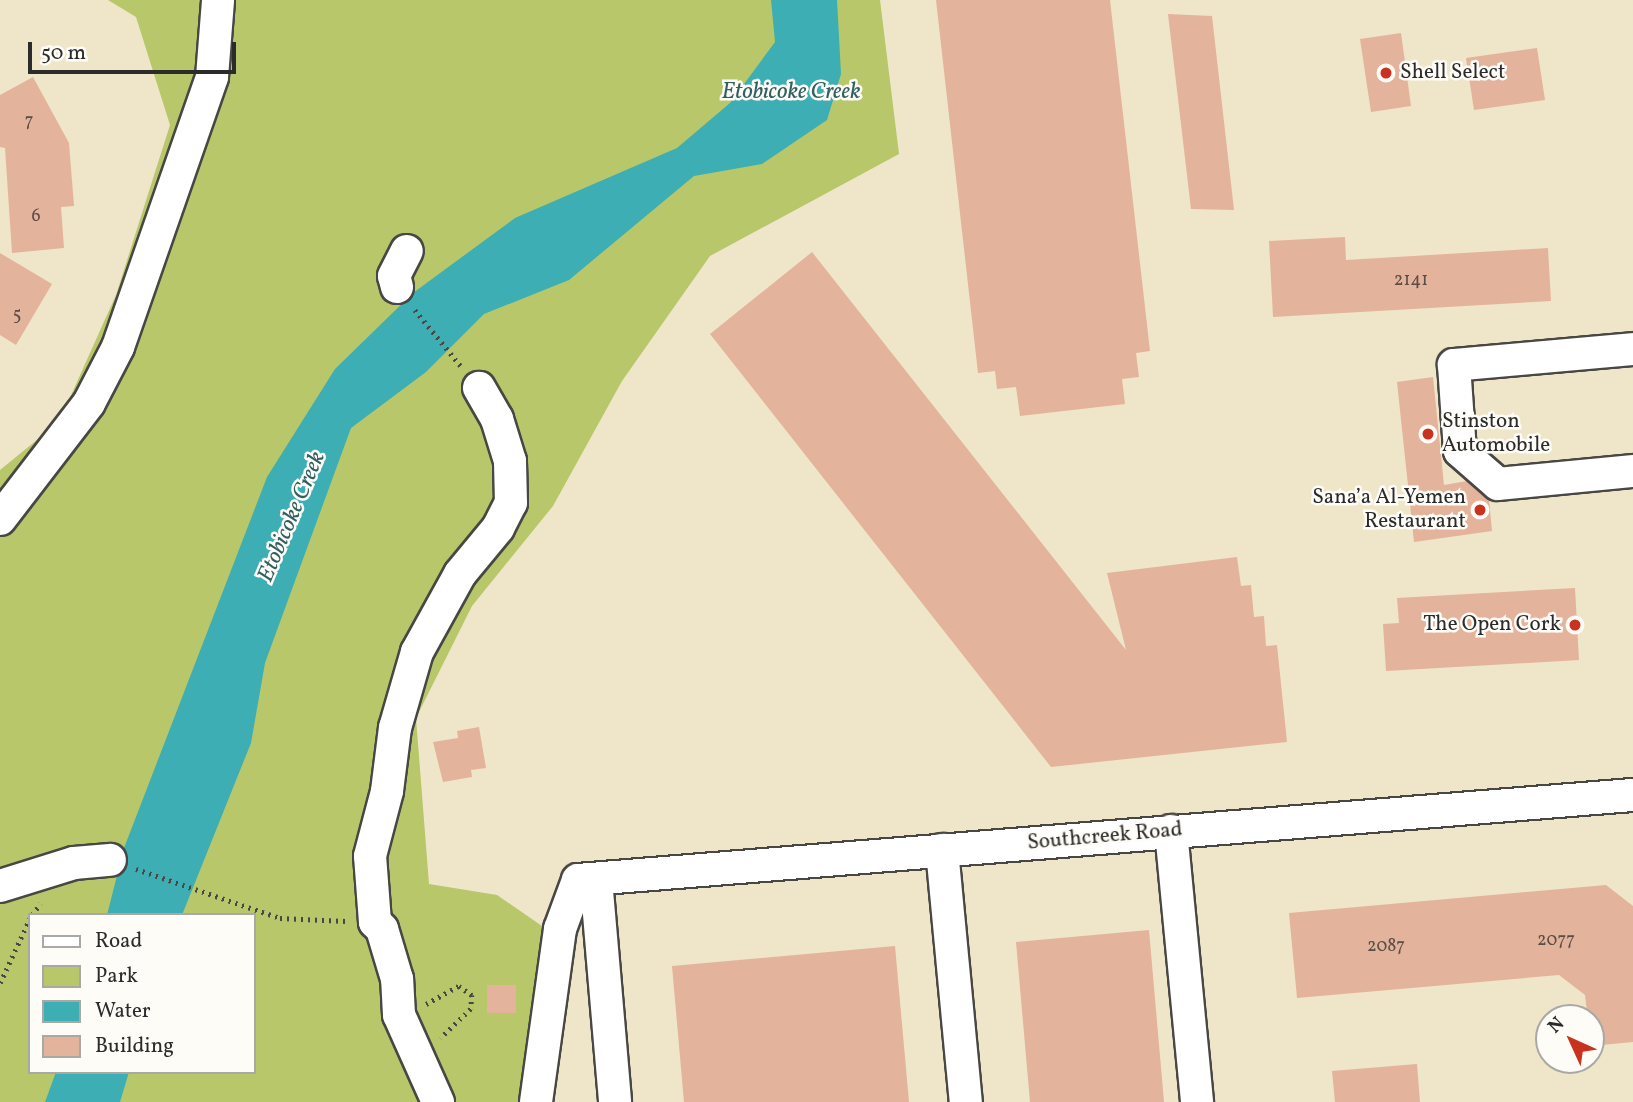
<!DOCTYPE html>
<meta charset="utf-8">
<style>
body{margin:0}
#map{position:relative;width:1633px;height:1102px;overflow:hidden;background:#efe5c8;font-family:Vollkorn,serif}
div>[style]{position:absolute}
.green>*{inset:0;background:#b7c76a}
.water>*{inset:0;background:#3caeb4}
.building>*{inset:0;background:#e4b39b}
.path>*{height:4.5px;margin-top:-2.25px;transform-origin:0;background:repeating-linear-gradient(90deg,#484743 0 2px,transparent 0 7px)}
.roads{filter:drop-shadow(2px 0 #484743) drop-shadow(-2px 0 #484743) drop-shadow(0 2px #484743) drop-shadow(0 -2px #484743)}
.minor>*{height:32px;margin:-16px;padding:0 16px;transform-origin:16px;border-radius:16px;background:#fff}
.dots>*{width:19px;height:19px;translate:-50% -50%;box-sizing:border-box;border:4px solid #fdfcf7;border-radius:50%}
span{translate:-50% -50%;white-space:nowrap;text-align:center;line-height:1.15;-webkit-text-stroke:5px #fdfcf7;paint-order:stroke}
.number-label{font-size:18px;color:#594d47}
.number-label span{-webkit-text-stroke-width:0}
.poi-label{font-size:21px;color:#2b2b2b}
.left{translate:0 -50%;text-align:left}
.right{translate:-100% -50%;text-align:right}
.street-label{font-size:21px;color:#2b2b2b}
.water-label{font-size:23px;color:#325f62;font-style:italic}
.legend{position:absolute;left:28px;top:913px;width:228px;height:161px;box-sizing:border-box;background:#fdfcf7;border:2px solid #a9a8a5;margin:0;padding:9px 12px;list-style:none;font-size:21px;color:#2b2b2b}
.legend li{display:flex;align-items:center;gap:14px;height:35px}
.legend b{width:35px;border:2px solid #a9a8a5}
.north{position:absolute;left:1535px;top:1004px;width:70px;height:70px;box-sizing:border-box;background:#fdfcf7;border:2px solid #a9a8a5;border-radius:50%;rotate:315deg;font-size:19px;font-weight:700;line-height:28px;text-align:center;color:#2b2b2b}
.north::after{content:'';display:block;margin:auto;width:24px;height:32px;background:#c8321e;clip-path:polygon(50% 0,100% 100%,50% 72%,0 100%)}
.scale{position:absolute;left:28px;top:42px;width:208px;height:32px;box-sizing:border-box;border:4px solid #2b2b2b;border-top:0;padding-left:9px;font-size:21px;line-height:24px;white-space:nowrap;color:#2b2b2b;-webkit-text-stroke:5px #fdfcf7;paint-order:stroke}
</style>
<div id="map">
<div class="green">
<i style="clip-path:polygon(evenodd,108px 0,880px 0,899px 154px,710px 256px,622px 381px,553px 506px,472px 606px,416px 718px,429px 884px,497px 895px,542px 926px,560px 929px,550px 1102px,0 1102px,0 470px,59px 422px,116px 295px,170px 125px,136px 17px,108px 0,30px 915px,254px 915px,254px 1072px,30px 1072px,30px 915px)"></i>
</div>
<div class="water">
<i style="clip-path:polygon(771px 0,837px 0,841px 74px,827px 120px,762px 164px,694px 176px,569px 280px,484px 314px,426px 372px,351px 428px,265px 663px,251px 743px,182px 915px,107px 915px,124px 848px,267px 477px,335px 369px,413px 293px,515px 218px,677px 148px,730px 103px,775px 42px)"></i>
<i style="clip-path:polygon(56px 1072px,129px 1072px,120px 1102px,45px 1102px)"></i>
</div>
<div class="building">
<i style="clip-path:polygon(936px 0,1110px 0,1150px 351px,1136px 353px,1139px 377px,1122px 379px,1125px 404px,1020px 416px,1016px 387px,997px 389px,995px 371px,978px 373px)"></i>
<i style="clip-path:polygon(1168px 14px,1212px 16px,1234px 210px,1191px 209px)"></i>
<i style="clip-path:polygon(1401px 33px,1411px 106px,1371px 112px,1360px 39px)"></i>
<i style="clip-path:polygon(1537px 48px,1545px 100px,1474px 110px,1466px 58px)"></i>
<i style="clip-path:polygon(33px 77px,69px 143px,74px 206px,61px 207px,64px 248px,12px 253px,5px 148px,0 147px,0 95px)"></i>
<i style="clip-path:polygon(1345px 237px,1346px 260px,1548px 248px,1551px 301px,1273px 317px,1269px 241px)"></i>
<i style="clip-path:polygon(812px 252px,1126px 650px,1107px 573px,1237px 557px,1241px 586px,1251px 585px,1254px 617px,1264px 616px,1266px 646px,1277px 645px,1287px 742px,1051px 767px,710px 334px)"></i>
<i style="clip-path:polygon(0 253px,52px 284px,16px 345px,0 335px)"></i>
<i style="clip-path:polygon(1433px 377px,1444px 485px,1467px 481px,1489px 499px,1492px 531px,1414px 542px,1397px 382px)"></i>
<i style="clip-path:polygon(1575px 588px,1579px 660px,1386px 671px,1383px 624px,1399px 623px,1397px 598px)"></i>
<i style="clip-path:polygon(479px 727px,486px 768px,471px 770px,472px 777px,443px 782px,433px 742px,458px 738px,457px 731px)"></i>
<i style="clip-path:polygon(1606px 885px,1633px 906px,1633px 1042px,1591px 1046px,1585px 995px,1559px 975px,1297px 998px,1289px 913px)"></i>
<i style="clip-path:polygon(1149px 930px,1164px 1102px,1030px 1102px,1016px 942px)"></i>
<i style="clip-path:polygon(895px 946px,909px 1102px,684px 1102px,672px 966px)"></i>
<i style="clip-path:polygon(487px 985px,516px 985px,516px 1013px,487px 1013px)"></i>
<i style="clip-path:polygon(1417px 1064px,1420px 1102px,1335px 1102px,1332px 1071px)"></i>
</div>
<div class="path">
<i style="left:415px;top:310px;width:72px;rotate:50.6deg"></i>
<i style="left:136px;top:869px;width:152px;rotate:18.8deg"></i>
<i style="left:280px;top:918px;width:66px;rotate:2.6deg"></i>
<i style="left:32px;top:915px;width:14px;rotate:-54deg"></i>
<i style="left:0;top:983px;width:72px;rotate:-65.2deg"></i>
<i style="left:426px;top:1004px;width:38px;rotate:-29deg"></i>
<i style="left:459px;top:986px;width:16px;rotate:35deg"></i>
<i style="left:472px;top:995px;width:14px;rotate:94deg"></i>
<i style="left:471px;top:1009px;width:42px;rotate:136deg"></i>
</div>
<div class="roads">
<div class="minor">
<i style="left:397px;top:287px;width:11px;rotate:-105deg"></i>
<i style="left:394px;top:276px;width:28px;rotate:-63deg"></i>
<i style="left:1633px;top:349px;width:180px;rotate:174.9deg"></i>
<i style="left:1454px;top:365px;width:86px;rotate:86deg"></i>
<i style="left:1460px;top:451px;width:50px;rotate:41deg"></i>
<i style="left:1498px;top:484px;width:136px;rotate:-5.5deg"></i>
<i style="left:0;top:519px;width:146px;rotate:-52.5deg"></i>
<i style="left:89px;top:403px;width:63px;rotate:-62.6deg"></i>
<i style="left:118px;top:347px;width:286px;rotate:-70.8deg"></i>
<i style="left:212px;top:77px;width:77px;rotate:-85.5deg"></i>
<i style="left:1171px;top:831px;width:272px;rotate:84.5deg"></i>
<i style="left:942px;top:850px;width:253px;rotate:84.6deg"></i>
<i style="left:596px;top:879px;width:224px;rotate:85.1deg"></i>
<i style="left:0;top:886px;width:77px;rotate:-17.3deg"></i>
<i style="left:74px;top:863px;width:36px;rotate:-5deg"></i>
<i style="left:438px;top:1102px;width:95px;rotate:-114.1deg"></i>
<i style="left:399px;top:1015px;width:36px;rotate:-93deg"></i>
<i style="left:397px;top:979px;width:52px;rotate:-106.7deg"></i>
<i style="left:382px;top:929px;width:10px;rotate:-135deg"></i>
<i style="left:375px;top:922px;width:66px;rotate:-94.3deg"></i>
<i style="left:370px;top:856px;width:67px;rotate:-75.3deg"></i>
<i style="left:387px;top:791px;width:64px;rotate:-82.8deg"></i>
<i style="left:395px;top:728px;width:79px;rotate:-73.9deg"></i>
<i style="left:417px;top:652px;width:89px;rotate:-61.1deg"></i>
<i style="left:460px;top:574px;width:60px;rotate:-50.4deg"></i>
<i style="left:498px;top:528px;width:28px;rotate:-63deg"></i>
<i style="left:511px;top:503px;width:42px;rotate:-91.4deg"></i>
<i style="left:510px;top:461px;width:44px;rotate:-107.2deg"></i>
<i style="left:497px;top:419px;width:36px;rotate:-120deg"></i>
<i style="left:536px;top:1102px;width:175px;rotate:-82.1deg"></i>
<i style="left:560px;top:929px;width:52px;rotate:-69.8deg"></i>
<i style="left:578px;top:880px;width:1058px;rotate:-4.61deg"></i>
</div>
</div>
<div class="dots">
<i style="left:1386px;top:73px;background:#c8321e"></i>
<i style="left:1428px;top:434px;background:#c8321e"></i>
<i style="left:1480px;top:510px;background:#c8321e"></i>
<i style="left:1575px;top:625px;background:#c8321e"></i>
</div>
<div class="number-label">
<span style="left:29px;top:122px">7</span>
<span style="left:36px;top:217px">6</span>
<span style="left:1411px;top:281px">2141</span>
<span style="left:17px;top:316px">5</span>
<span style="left:1556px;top:941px">2077</span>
<span style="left:1386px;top:947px">2087</span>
</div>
<div class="poi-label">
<span class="left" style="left:1400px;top:73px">Shell Select</span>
<span class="left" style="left:1442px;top:434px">Stinston<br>Automobile</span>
<span class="right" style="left:1466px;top:510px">Sana’a Al-Yemen<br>Restaurant</span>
<span class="right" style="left:1561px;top:625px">The Open Cork</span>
</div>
<div class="street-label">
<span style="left:1105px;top:837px;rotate:-5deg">Southcreek Road</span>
</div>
<div class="water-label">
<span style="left:791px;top:92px">Etobicoke Creek</span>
<span style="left:292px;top:517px;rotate:-67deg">Etobicoke Creek</span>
</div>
<ul class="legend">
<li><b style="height:9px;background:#fff"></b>Road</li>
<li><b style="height:19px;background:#b7c76a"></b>Park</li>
<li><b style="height:19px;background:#3caeb4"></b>Water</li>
<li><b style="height:19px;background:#e4b39b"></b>Building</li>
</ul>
<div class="north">N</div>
<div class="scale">50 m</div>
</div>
